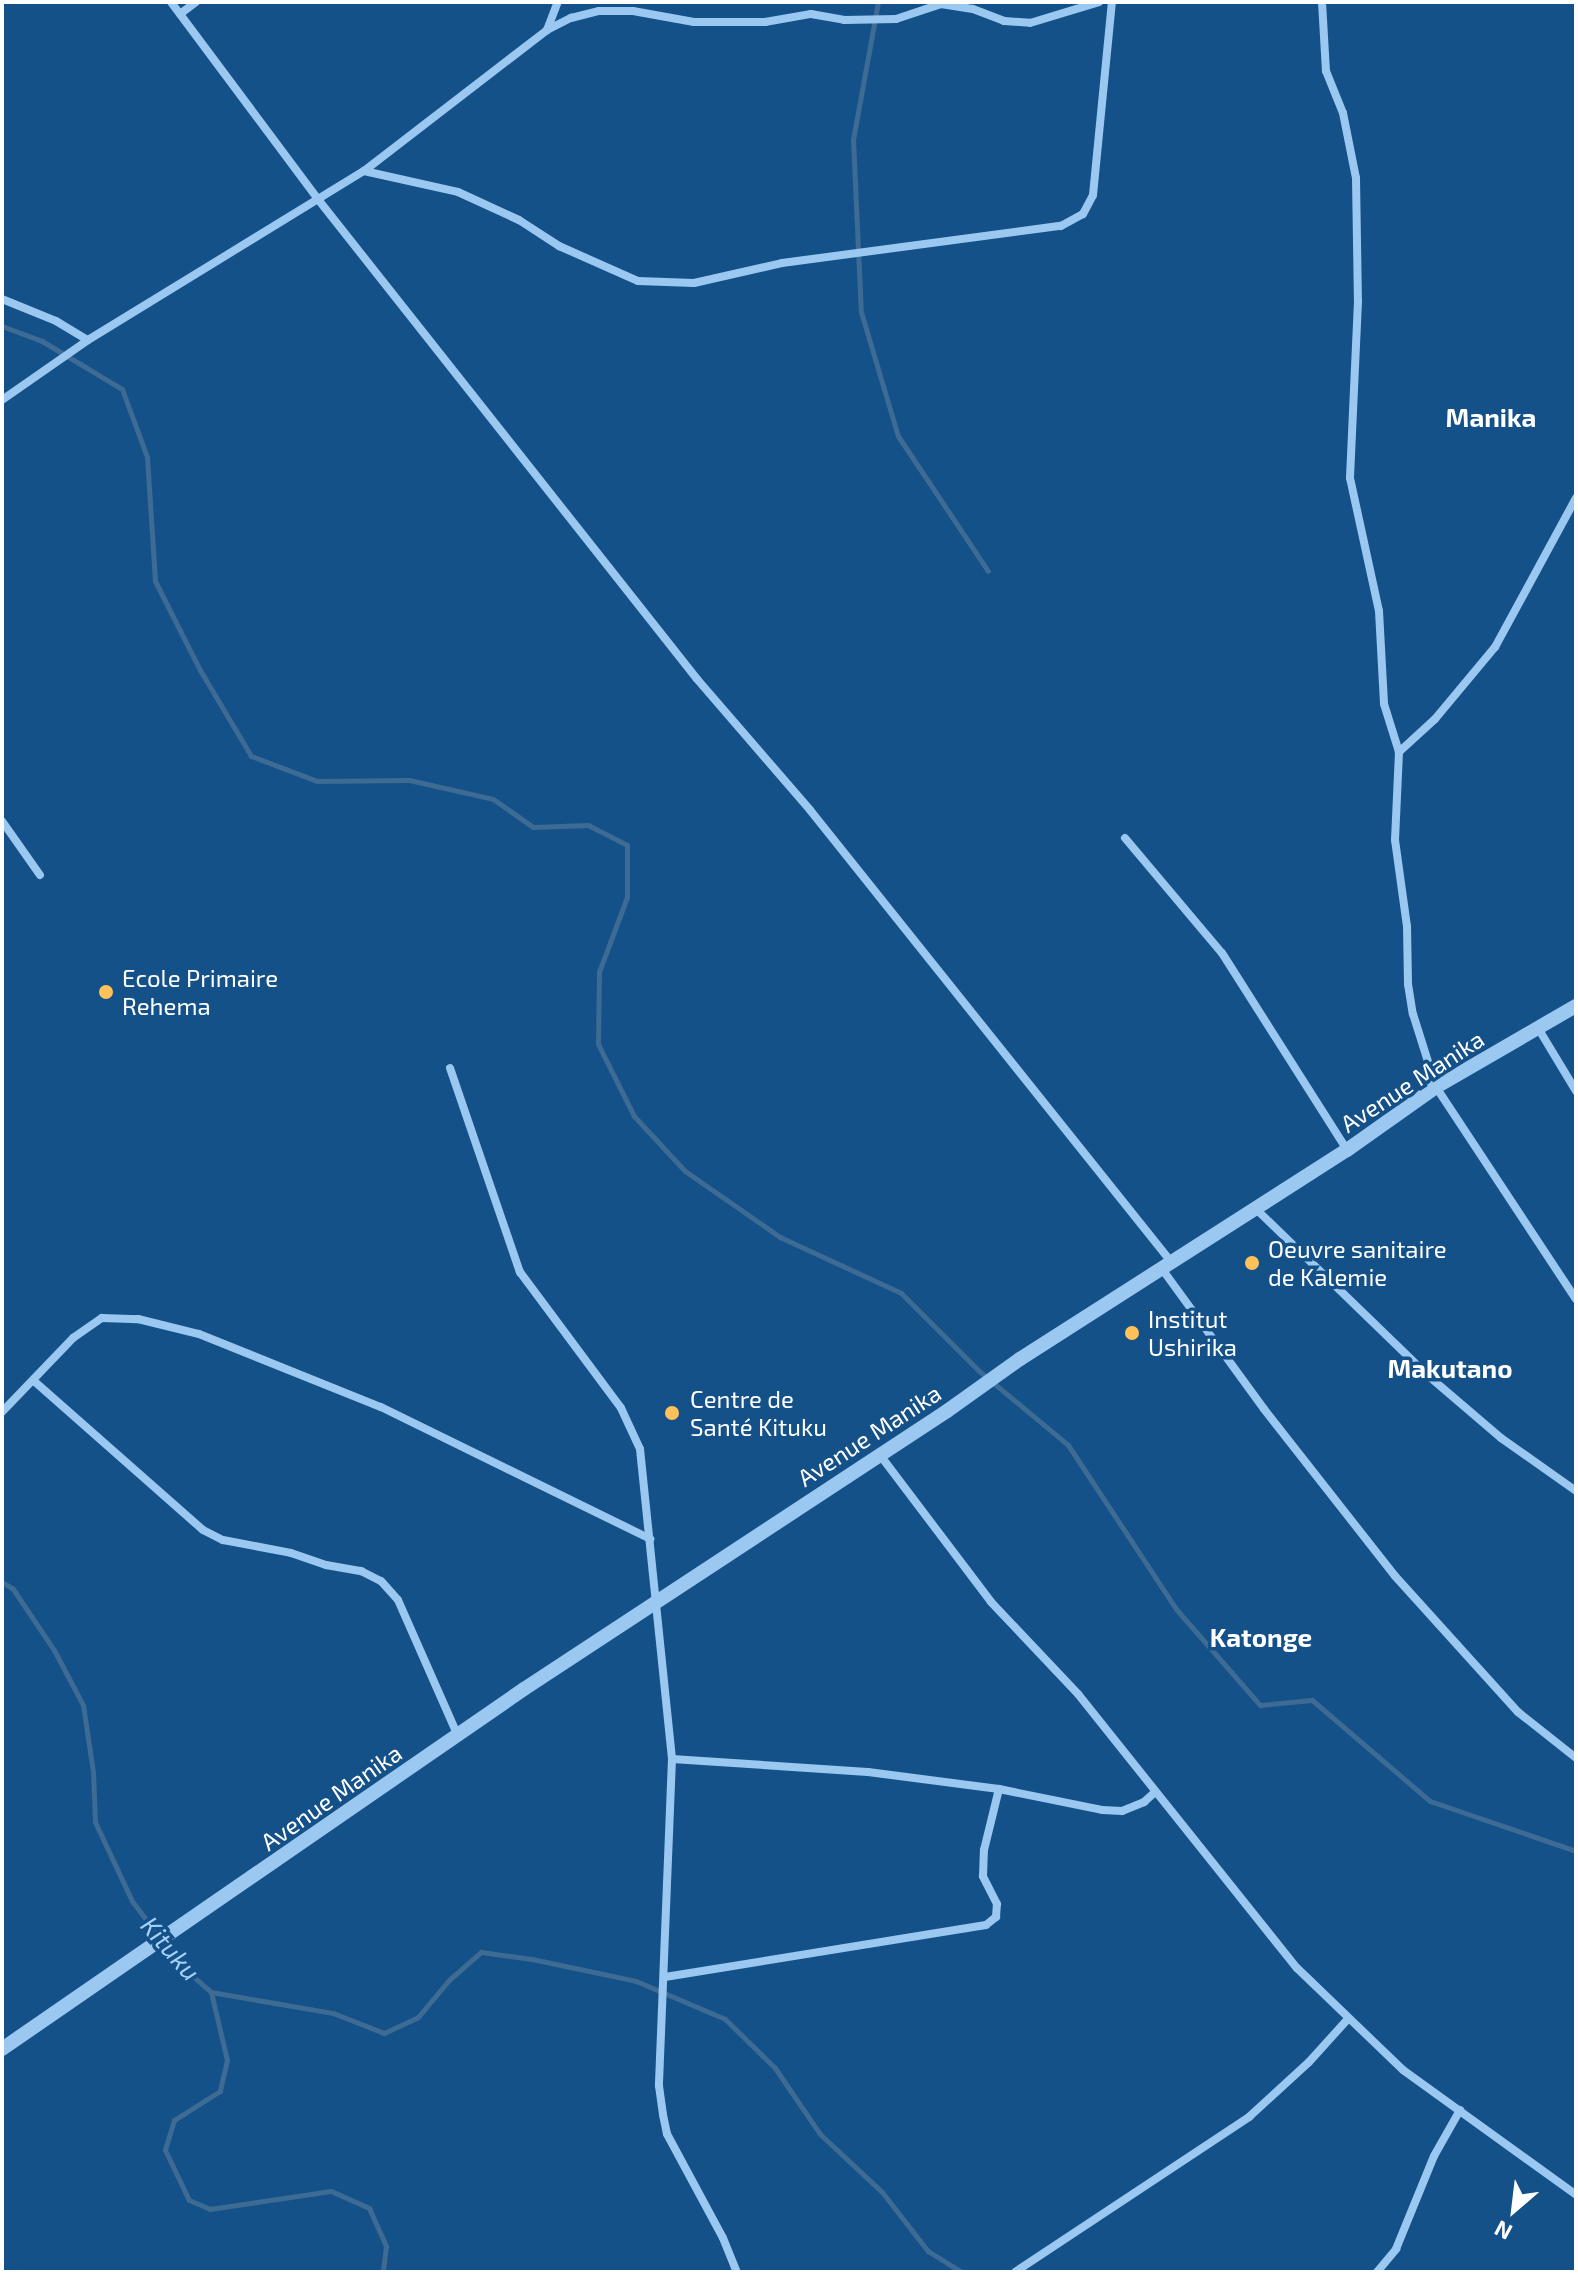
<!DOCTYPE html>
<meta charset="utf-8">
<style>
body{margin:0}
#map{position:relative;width:1578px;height:2274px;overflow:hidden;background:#145189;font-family:"Exo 2",sans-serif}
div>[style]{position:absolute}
.stream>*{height:5px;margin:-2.5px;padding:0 2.5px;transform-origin:2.5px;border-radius:2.5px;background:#3d6b94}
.minor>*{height:8px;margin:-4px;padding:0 4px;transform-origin:4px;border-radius:4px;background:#9bc8f0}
.tertiary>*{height:14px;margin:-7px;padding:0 7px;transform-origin:7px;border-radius:7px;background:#9bc8f0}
.dots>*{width:22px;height:22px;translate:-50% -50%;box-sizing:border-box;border:4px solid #145189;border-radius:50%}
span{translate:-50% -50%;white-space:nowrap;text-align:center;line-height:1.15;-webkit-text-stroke:7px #145189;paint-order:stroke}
.poi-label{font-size:24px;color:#fff}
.left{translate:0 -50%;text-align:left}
.street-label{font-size:24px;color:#fff}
.neighbourhood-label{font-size:26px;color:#fff;font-weight:700}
.water-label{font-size:26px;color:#a6d2f7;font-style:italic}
.frame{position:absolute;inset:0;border:4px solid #fff;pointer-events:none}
.north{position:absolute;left:1474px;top:2170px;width:80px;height:80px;-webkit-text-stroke:6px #145189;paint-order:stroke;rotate:208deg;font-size:22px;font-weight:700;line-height:32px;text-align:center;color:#fff}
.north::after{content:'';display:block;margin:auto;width:28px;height:36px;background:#fff;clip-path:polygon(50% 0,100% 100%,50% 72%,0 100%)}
</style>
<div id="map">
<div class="stream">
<i style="left:878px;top:2px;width:139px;rotate:100.3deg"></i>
<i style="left:853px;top:139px;width:173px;rotate:87.4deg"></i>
<i style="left:861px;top:312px;width:129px;rotate:73.4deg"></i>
<i style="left:898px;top:436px;width:162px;rotate:56.3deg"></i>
<i style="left:2px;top:326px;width:43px;rotate:20.6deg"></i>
<i style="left:42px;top:341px;width:93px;rotate:31deg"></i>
<i style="left:122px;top:389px;width:72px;rotate:69.8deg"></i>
<i style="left:147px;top:457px;width:124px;rotate:86.3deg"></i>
<i style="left:155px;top:581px;width:100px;rotate:63.2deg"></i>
<i style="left:200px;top:670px;width:100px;rotate:59.3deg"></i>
<i style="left:251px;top:756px;width:71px;rotate:20.7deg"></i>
<i style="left:317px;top:781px;width:92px;rotate:-0.6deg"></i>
<i style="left:409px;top:780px;width:86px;rotate:12.7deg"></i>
<i style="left:493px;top:799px;width:49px;rotate:35deg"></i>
<i style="left:533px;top:827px;width:55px;rotate:-2.1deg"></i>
<i style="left:588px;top:825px;width:44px;rotate:27.1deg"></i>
<i style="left:627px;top:845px;width:52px;rotate:90deg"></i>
<i style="left:627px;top:897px;width:80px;rotate:110.5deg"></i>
<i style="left:599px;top:972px;width:72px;rotate:90.8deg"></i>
<i style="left:598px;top:1044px;width:80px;rotate:63.4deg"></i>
<i style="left:634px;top:1116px;width:75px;rotate:47.2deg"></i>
<i style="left:685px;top:1171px;width:116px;rotate:34.8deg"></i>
<i style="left:780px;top:1237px;width:133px;rotate:24.8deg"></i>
<i style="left:901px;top:1293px;width:110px;rotate:45deg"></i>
<i style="left:979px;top:1371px;width:116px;rotate:39.7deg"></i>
<i style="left:1068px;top:1445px;width:196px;rotate:56.6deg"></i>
<i style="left:1176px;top:1609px;width:128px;rotate:48.8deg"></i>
<i style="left:1260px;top:1705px;width:52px;rotate:-5.5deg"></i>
<i style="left:1312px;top:1700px;width:155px;rotate:40.6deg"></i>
<i style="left:1430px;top:1801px;width:154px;rotate:18.9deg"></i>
<i style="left:2px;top:1582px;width:13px;rotate:32deg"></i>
<i style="left:13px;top:1589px;width:73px;rotate:56.1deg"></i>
<i style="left:54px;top:1650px;width:62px;rotate:62.2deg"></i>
<i style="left:83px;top:1705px;width:68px;rotate:81.5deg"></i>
<i style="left:93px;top:1772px;width:50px;rotate:87.7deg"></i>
<i style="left:95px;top:1822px;width:87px;rotate:64.9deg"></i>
<i style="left:132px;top:1901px;width:80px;rotate:53.1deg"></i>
<i style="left:180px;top:1965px;width:41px;rotate:41.1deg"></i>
<i style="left:211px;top:1992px;width:70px;rotate:76.8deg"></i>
<i style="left:227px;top:2060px;width:32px;rotate:103deg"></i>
<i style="left:220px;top:2091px;width:54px;rotate:147.8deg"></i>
<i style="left:174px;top:2120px;width:31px;rotate:107deg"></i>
<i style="left:165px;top:2150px;width:55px;rotate:64.4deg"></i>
<i style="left:189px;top:2200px;width:23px;rotate:23deg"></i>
<i style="left:210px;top:2209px;width:122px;rotate:-8.5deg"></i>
<i style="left:331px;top:2191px;width:42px;rotate:24.1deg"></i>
<i style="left:369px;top:2208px;width:42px;rotate:65.9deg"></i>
<i style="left:386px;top:2246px;width:26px;rotate:97deg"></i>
<i style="left:211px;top:1992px;width:124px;rotate:9.8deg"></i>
<i style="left:333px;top:2013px;width:55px;rotate:21.4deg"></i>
<i style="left:384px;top:2033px;width:38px;rotate:-25deg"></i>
<i style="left:418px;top:2017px;width:48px;rotate:-50deg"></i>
<i style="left:449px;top:1980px;width:43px;rotate:-41.2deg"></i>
<i style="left:481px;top:1952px;width:51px;rotate:7.8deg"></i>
<i style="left:532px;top:1959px;width:106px;rotate:11.9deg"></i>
<i style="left:636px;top:1981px;width:97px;rotate:23.1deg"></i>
<i style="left:725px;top:2019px;width:70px;rotate:44.4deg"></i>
<i style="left:775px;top:2068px;width:80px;rotate:55.7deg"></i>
<i style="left:820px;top:2134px;width:85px;rotate:43.1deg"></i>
<i style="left:882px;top:2192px;width:75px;rotate:52.1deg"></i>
<i style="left:928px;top:2251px;width:39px;rotate:32deg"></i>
</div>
<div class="minor">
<i style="left:171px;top:2px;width:244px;rotate:53.3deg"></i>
<i style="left:317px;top:198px;width:613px;rotate:51.69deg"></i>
<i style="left:697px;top:679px;width:173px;rotate:49.2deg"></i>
<i style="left:810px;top:810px;width:580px;rotate:51.37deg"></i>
<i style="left:1322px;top:2px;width:69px;rotate:86.7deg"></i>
<i style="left:1326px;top:71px;width:45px;rotate:68deg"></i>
<i style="left:1343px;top:113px;width:66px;rotate:78.7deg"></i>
<i style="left:1356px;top:178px;width:123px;rotate:89.1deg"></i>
<i style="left:1358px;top:301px;width:177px;rotate:92.6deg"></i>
<i style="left:1350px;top:478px;width:136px;rotate:77.7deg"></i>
<i style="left:1379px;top:611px;width:93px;rotate:86.9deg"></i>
<i style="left:1384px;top:704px;width:50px;rotate:72.6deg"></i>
<i style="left:180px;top:14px;width:20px;rotate:-37deg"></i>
<i style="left:547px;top:30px;width:27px;rotate:-27deg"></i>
<i style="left:571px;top:18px;width:29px;rotate:-14deg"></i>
<i style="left:599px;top:11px;width:34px"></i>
<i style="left:633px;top:11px;width:62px;rotate:10.2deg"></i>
<i style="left:694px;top:22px;width:71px"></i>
<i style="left:765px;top:22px;width:47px;rotate:-9.9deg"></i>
<i style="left:811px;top:14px;width:34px;rotate:10deg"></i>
<i style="left:844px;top:20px;width:52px;rotate:-1.1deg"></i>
<i style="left:896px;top:19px;width:47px;rotate:-18.4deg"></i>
<i style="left:941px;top:4px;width:32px;rotate:9deg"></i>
<i style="left:973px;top:9px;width:33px;rotate:21deg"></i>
<i style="left:1004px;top:21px;width:26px;rotate:4deg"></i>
<i style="left:1030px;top:23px;width:72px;rotate:-16.9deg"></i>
<i style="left:364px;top:171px;width:96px;rotate:12.6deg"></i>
<i style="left:458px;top:192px;width:67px;rotate:24.7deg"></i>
<i style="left:519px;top:220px;width:48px;rotate:33deg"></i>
<i style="left:559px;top:246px;width:86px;rotate:23.9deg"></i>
<i style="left:638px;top:281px;width:56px;rotate:2deg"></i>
<i style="left:694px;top:283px;width:90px;rotate:-12.8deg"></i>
<i style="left:782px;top:263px;width:281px;rotate:-7.6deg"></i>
<i style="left:1061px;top:226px;width:25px;rotate:-29deg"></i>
<i style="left:1083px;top:214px;width:21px;rotate:-62deg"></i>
<i style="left:1093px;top:195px;width:194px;rotate:-84.4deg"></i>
<i style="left:2px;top:299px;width:58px;rotate:22.2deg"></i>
<i style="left:56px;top:321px;width:37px;rotate:31deg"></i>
<i style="left:2px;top:400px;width:105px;rotate:-34.9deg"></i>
<i style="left:88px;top:340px;width:324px;rotate:-31.5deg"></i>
<i style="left:364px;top:171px;width:231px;rotate:-37.6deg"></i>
<i style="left:547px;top:30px;width:30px;rotate:-69deg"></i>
<i style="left:1576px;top:498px;width:170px;rotate:118.5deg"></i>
<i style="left:1495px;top:647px;width:94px;rotate:129.8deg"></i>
<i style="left:1435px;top:719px;width:49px;rotate:137.5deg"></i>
<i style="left:1399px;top:752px;width:88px;rotate:92.6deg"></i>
<i style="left:1395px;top:840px;width:87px;rotate:82.1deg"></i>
<i style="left:1407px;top:926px;width:58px;rotate:89deg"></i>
<i style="left:1408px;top:984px;width:30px;rotate:81deg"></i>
<i style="left:1413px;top:1014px;width:77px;rotate:72.5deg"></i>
<i style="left:1436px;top:1087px;width:254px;rotate:56.6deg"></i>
<i style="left:2px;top:821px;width:66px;rotate:54.9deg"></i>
<i style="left:1125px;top:838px;width:150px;rotate:49.9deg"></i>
<i style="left:1222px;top:953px;width:233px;rotate:57.6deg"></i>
<i style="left:1538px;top:1028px;width:74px;rotate:58.9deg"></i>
<i style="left:450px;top:1068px;width:216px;rotate:71.1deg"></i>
<i style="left:520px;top:1272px;width:169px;rotate:53.4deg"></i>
<i style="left:621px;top:1408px;width:45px;rotate:65.1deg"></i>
<i style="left:640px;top:1449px;width:312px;rotate:84.1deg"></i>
<i style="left:672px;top:1759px;width:327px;rotate:92.3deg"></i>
<i style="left:659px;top:2086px;width:29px;rotate:82deg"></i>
<i style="left:663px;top:2115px;width:19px;rotate:78deg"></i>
<i style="left:667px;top:2134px;width:118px;rotate:61.7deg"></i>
<i style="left:723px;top:2238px;width:37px;rotate:68deg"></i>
<i style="left:1255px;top:1208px;width:237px;rotate:44.1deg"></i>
<i style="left:1425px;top:1373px;width:100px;rotate:40.5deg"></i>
<i style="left:1501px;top:1438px;width:92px;rotate:35.2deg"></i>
<i style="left:1162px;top:1269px;width:173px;rotate:53.9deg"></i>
<i style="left:1264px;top:1409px;width:212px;rotate:51.9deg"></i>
<i style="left:1395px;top:1576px;width:183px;rotate:47.9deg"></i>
<i style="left:1518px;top:1712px;width:74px;rotate:38.4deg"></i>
<i style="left:34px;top:1381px;width:225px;rotate:41.4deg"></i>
<i style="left:203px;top:1530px;width:22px;rotate:27deg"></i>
<i style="left:223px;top:1540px;width:69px;rotate:10.8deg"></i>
<i style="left:291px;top:1553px;width:37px;rotate:19deg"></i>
<i style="left:326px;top:1565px;width:36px;rotate:10deg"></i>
<i style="left:361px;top:1571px;width:22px;rotate:27deg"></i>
<i style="left:381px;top:1581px;width:25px;rotate:48deg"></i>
<i style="left:398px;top:1600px;width:146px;rotate:66.2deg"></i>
<i style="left:2px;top:1412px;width:103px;rotate:-46.2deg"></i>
<i style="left:73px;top:1338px;width:35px;rotate:-35deg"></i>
<i style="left:102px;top:1318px;width:36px;rotate:2deg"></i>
<i style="left:138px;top:1319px;width:63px;rotate:13.8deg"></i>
<i style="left:199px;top:1334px;width:196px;rotate:21.9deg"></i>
<i style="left:381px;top:1407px;width:300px;rotate:26.1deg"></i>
<i style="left:880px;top:1455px;width:184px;rotate:52.9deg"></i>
<i style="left:991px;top:1602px;width:127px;rotate:46.6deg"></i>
<i style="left:1078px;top:1694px;width:351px;rotate:51.4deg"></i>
<i style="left:1297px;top:1968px;width:147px;rotate:43.9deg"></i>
<i style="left:1403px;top:2070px;width:213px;rotate:35.8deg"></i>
<i style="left:672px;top:1759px;width:196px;rotate:3.8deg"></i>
<i style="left:868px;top:1772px;width:132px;rotate:7.4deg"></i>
<i style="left:999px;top:1789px;width:105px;rotate:11.5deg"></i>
<i style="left:1102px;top:1810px;width:20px;rotate:3deg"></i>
<i style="left:1122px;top:1811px;width:24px;rotate:-22deg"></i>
<i style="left:1144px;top:1802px;width:15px;rotate:-42deg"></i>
<i style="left:665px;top:1977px;width:325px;rotate:-9.2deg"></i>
<i style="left:986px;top:1925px;width:13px;rotate:-39deg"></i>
<i style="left:996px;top:1917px;width:13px;rotate:-86deg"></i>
<i style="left:997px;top:1904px;width:31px;rotate:-117deg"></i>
<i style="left:983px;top:1876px;width:26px;rotate:-88deg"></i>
<i style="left:984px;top:1850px;width:63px;rotate:-76.2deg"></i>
<i style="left:1015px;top:2272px;width:281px;rotate:-33.5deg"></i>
<i style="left:1249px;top:2117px;width:81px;rotate:-42.5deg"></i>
<i style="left:1309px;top:2062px;width:57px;rotate:-47.9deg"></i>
<i style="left:1377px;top:2272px;width:30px;rotate:-50deg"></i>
<i style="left:1396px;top:2249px;width:100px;rotate:-67.8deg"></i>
<i style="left:1434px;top:2156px;width:53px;rotate:-60.5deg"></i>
</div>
<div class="tertiary">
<i style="left:2px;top:2049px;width:634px;rotate:-34.59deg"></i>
<i style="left:524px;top:1689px;width:506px;rotate:-33.31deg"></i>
<i style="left:947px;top:1411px;width:90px;rotate:-35.5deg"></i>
<i style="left:1020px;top:1359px;width:388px;rotate:-32.6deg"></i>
<i style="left:1347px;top:1150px;width:109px;rotate:-35.3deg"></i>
<i style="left:1436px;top:1087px;width:162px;rotate:-30.1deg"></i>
</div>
<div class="dots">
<i style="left:106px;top:992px;background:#ffc159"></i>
<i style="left:1252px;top:1263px;background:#ffc159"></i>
<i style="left:1132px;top:1333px;background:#ffc159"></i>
<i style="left:672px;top:1413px;background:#ffc159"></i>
</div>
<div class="poi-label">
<span class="left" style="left:122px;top:992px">Ecole Primaire<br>Rehema</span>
<span class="left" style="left:1268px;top:1263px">Oeuvre sanitaire<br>de Kalemie</span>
<span class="left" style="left:1148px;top:1333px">Institut<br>Ushirika</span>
<span class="left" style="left:690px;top:1413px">Centre de<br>Santé Kituku</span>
</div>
<div class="street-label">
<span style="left:1412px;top:1081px;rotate:-33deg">Avenue Manika</span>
<span style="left:869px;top:1435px;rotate:-33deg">Avenue Manika</span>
<span style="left:331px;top:1797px;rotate:-35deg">Avenue Manika</span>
</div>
<div class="neighbourhood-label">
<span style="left:1491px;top:417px">Manika</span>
<span style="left:1450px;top:1368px">Makutano</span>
<span style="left:1261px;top:1637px">Katonge</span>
</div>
<div class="water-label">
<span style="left:171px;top:1948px;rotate:49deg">Kituku</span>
</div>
<div class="frame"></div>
<div class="north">N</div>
</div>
